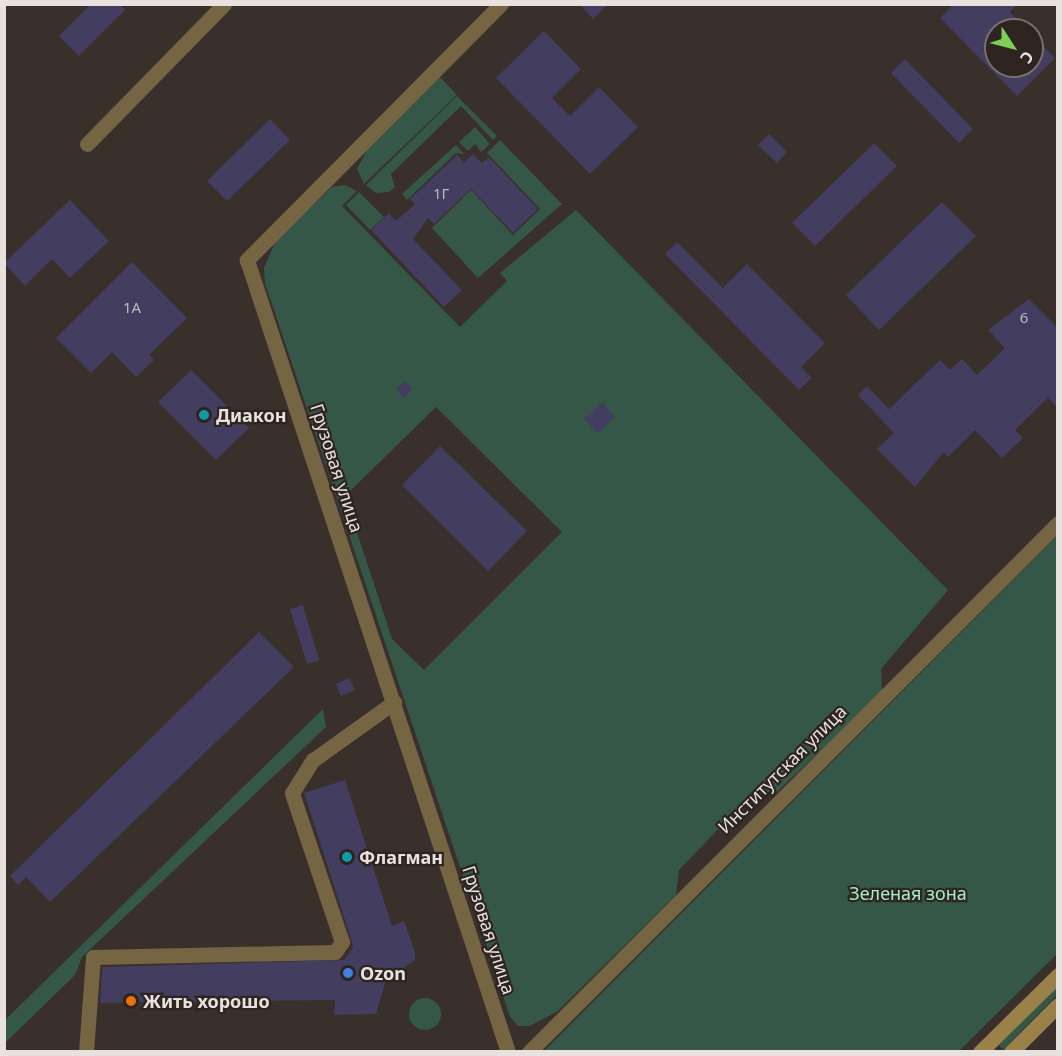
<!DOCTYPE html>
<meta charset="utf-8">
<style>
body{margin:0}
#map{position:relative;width:1062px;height:1056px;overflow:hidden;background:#392f2b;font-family:"Noto Sans",sans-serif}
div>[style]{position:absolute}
.green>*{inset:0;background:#355747}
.round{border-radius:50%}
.building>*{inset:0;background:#433d5f}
.minor>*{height:15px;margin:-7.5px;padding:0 7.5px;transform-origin:7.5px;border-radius:7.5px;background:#756543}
.tertiary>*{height:15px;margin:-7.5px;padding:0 7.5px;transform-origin:7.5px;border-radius:7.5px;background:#756543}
.secondary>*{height:15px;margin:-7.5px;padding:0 7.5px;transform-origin:7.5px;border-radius:7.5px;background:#9a8149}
.dots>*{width:16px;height:16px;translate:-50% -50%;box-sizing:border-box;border:3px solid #2e2521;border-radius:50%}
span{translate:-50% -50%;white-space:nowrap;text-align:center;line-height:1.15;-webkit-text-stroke:4.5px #2e2521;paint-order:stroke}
.number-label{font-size:15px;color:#bfb8be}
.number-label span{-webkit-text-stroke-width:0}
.poi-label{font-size:18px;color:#e8e1de;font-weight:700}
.left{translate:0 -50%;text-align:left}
.street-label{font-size:18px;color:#e8e1de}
.park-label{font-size:18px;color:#a5efcc}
.frame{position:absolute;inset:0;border:6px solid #e8e1de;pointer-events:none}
.north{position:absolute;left:984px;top:18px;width:60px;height:60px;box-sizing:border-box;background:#2e2521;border:2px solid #78706d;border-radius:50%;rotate:126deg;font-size:16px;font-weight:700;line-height:24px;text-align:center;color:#e8e1de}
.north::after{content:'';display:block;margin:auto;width:21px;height:27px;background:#7bd155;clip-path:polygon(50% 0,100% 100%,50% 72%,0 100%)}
</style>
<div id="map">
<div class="green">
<i style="clip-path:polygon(439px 76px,457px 95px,364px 184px,357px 169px,368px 148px)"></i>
<i style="clip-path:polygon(457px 96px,497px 136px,493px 140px,461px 106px,391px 174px,395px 187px,389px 192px,376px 193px,366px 185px)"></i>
<i style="clip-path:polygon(475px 127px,490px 144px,481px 152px,475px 144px,468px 151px,459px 142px)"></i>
<i style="clip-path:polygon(500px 140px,562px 204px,478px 278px,432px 228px,471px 190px,513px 235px,540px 209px,487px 153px)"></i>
<i style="clip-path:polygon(456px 145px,464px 154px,456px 153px,407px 200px,402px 194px)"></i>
<i style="clip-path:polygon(evenodd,345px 185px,357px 191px,342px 206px,460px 327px,507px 281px,500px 273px,576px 210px,948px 590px,881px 669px,882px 692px,775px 794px,752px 794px,679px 870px,676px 895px,558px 1011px,530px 1026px,518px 1026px,510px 1017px,265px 283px,264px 268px,276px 240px,332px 187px,345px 185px,436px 407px,562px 532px,424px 670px,392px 639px,345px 496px,436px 407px)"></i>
<i style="clip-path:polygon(359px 192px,384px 217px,370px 230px,346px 205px)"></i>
<i style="clip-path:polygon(1057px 536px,1057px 954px,959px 1051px,543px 1052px)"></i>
<i style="clip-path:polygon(323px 709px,326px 727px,82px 957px,75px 975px,5px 1043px,5px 1020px)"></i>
<i style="clip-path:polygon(1057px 987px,1057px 995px,1003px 1050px,999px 1045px)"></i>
<i class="round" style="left:409px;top:998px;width:32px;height:32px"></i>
</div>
<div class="building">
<i style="clip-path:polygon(91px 4px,120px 4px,125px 10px,79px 56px,59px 36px)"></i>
<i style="clip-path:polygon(580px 4px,608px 4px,593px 19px)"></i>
<i style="clip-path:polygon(954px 4px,1017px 4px,1010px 12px,1028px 30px,996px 30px,996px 66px,1032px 66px,1032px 34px,1055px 58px,1017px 96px,940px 18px)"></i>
<i style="clip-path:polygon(544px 31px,581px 69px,552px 98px,570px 116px,599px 87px,638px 127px,590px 174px,496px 78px)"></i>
<i style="clip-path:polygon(905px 59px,973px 129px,959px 143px,891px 73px)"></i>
<i style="clip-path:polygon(270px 119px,290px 140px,227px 201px,207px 181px)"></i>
<i style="clip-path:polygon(769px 134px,787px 152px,777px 163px,758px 145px)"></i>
<i style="clip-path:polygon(874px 143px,897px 166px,815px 246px,792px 223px)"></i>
<i style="clip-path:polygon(473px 154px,482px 163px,489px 157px,538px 209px,513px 233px,471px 189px,434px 224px,428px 218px,413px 239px,462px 290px,444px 307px,371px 230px,389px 213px,396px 221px,415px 204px,410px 199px,457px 155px,464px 162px)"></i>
<i style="clip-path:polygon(70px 200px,109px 241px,70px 278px,52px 259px,25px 286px,4px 263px)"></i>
<i style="clip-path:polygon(942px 202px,976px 236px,879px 330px,846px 295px)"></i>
<i style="clip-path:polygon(677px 242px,723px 288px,747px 264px,825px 343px,801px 367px,812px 378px,799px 390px,665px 254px)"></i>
<i style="clip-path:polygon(132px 262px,187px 318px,149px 355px,154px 360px,136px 377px,112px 352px,91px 373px,56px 338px)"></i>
<i style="clip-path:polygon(1029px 299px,1058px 328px,1058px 408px,1048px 398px,1015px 430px,1023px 438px,1002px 458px,975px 430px,948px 457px,944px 452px,915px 487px,877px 449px,894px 433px,858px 395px,867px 386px,889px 409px,940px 360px,950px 370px,962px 359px,977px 375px,1005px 348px,988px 330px)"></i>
<i style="clip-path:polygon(191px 370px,249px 428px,216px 460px,158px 402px)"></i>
<i style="clip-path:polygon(405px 381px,413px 389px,404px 398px,396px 389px)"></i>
<i style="clip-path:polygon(602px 402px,615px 417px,598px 433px,584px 419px)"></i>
<i style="clip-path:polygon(440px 446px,527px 531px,488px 571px,402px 485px)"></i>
<i style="clip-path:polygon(303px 605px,319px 660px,307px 664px,290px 609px)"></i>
<i style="clip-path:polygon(259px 632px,294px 667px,50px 902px,26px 877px,18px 885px,10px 876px)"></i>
<i style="clip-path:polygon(349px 678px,355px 690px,341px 696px,336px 684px)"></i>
<i style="clip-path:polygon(345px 780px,392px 926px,404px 921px,415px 952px,415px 960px,386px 980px,376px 1014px,334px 1015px,335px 1000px,100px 1003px,102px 967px,344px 960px,353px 948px,351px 939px,304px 793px)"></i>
</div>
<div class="minor">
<i style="left:87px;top:144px;width:196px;rotate:-45.6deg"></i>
<i style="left:86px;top:1052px;width:95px;rotate:-85.8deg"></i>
<i style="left:93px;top:957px;width:242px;rotate:-1.2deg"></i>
<i style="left:335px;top:952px;width:12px;rotate:-55deg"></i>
<i style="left:342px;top:942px;width:157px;rotate:-108.6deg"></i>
<i style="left:292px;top:793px;width:39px;rotate:-58deg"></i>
<i style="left:313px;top:760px;width:100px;rotate:-35.6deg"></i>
<i style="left:529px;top:1052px;width:748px;rotate:-45deg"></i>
</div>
<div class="tertiary">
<i style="left:501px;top:4px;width:361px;rotate:134.8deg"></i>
<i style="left:247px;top:260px;width:834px;rotate:71.76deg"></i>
</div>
<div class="secondary">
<i style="left:980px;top:1052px;width:110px;rotate:-44.6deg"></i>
<i style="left:1011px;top:1052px;width:66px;rotate:-45deg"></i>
</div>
<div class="dots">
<i style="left:204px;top:415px;background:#0f9aa8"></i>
<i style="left:347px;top:857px;background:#0f9aa8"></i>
<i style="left:348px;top:973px;background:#3f7fe0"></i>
<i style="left:131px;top:1001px;background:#e8710a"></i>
</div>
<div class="number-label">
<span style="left:441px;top:194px">1Г</span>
<span style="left:132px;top:308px">1А</span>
<span style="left:1024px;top:318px">6</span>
</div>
<div class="poi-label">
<span class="left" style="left:216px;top:415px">Диакон</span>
<span class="left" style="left:359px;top:857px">Флагман</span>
<span class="left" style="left:360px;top:973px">Ozon</span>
<span class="left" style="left:143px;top:1001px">Жить хорошо</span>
</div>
<div class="street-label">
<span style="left:337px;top:468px;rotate:72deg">Грузовая улица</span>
<span style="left:782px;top:769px;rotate:-45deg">Институтская улица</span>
<span style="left:489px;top:930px;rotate:72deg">Грузовая улица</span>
</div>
<div class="park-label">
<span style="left:908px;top:893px">Зеленая зона</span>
</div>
<div class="frame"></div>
<div class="north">С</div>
</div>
